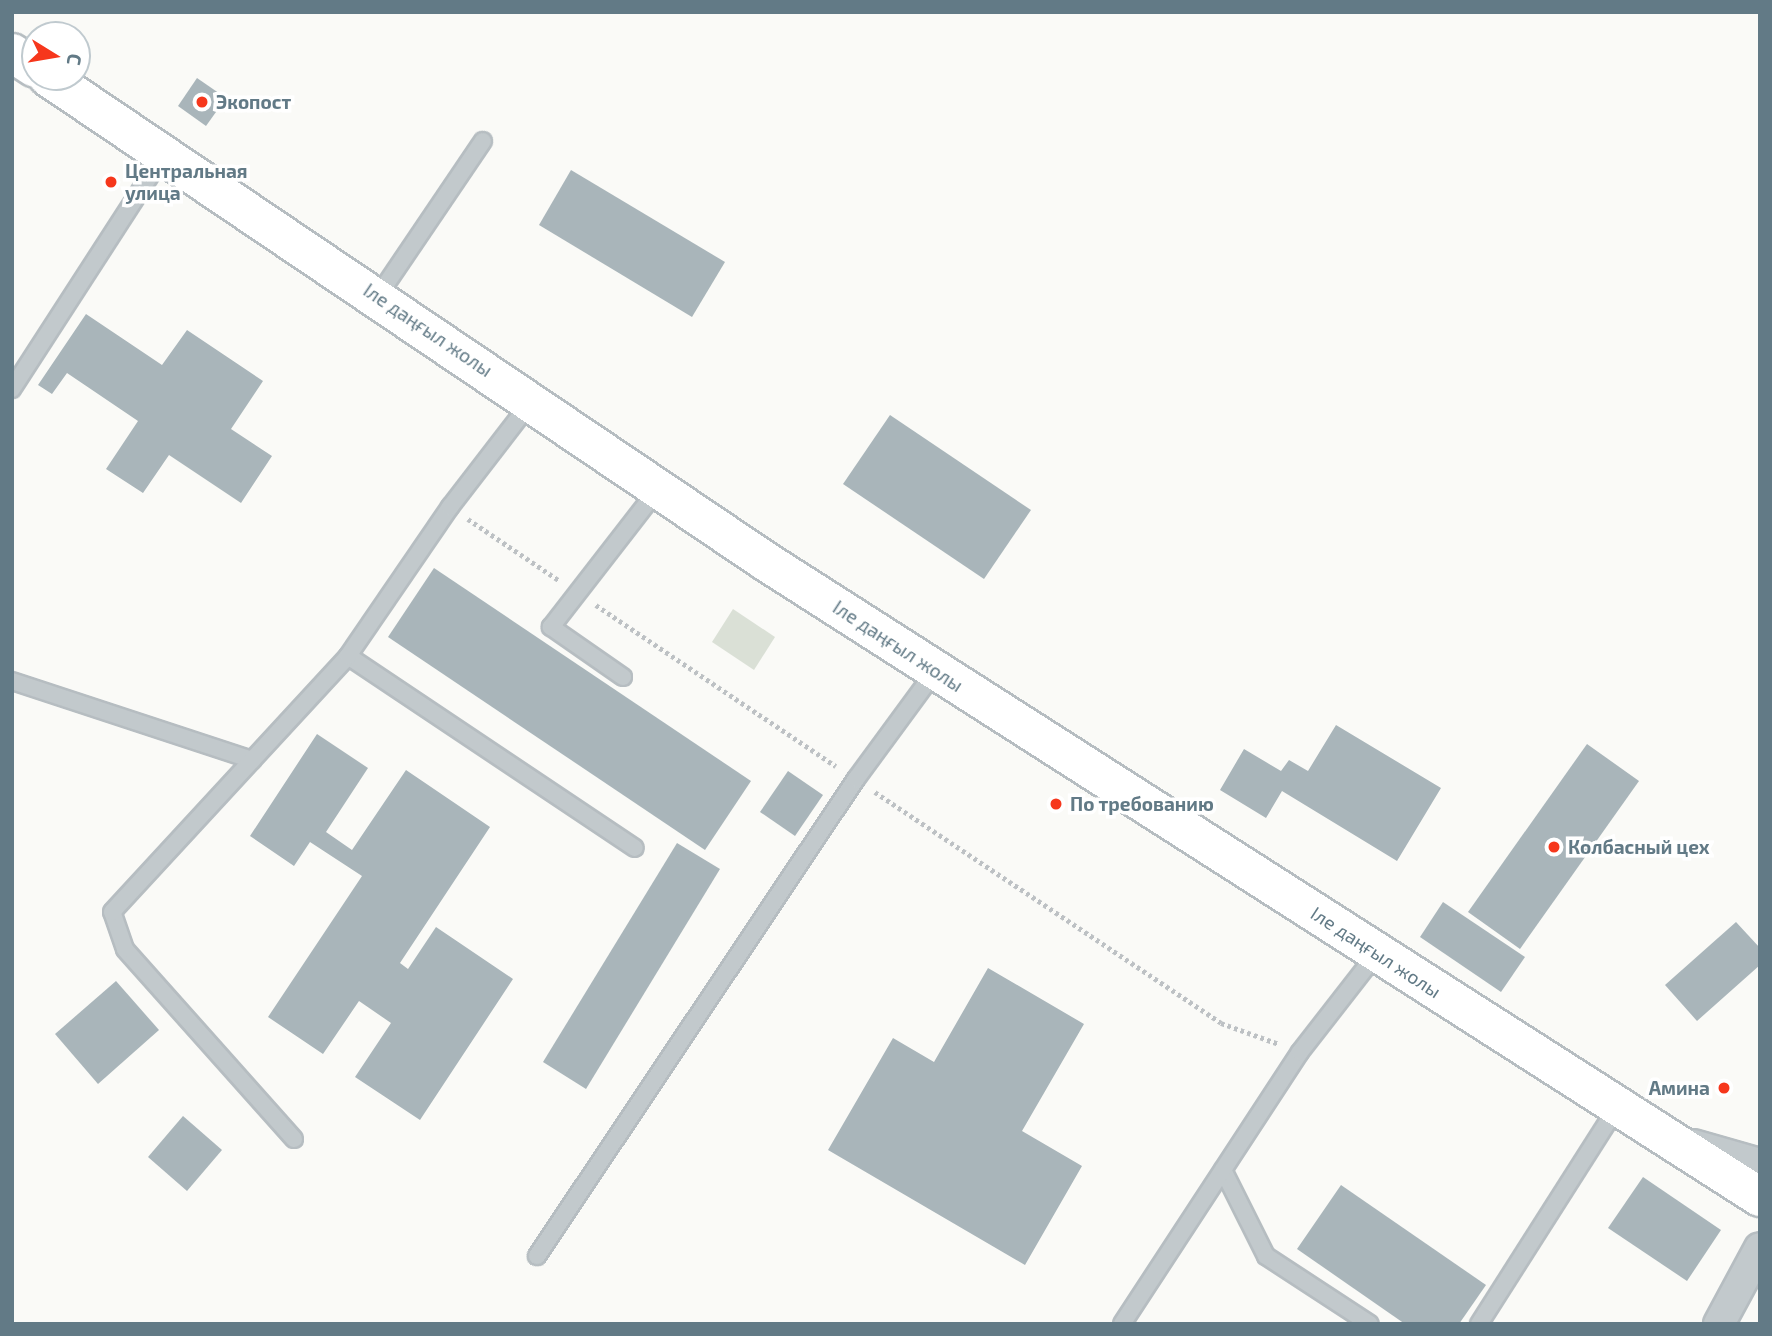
<!DOCTYPE html>
<meta charset="utf-8">
<style>
body{margin:0}
#map{position:relative;width:1772px;height:1336px;overflow:hidden;background:#fafaf7;font-family:"Exo 2",sans-serif}
div>[style]{position:absolute}
.green>*{inset:0;background:#dae0d6}
.building>*{inset:0;background:#a9b5ba}
.path>*{height:4.5px;margin-top:-2.25px;transform-origin:0;background:repeating-linear-gradient(90deg,#bdc1c4 0 3.5px,transparent 0 7px)}
.roads{filter:drop-shadow(2px 0 #b6bdc1) drop-shadow(-2px 0 #b6bdc1) drop-shadow(0 2px #b6bdc1) drop-shadow(0 -2px #b6bdc1)}
.service>*{height:16px;margin:-8px;padding:0 8px;transform-origin:8px;border-radius:8px;background:#c2c9cc}
.minor>*{height:30px;margin:-15px;padding:0 15px;transform-origin:15px;border-radius:15px;background:#c2c9cc}
.primary>*{height:38px;margin:-19px;padding:0 19px;transform-origin:19px;border-radius:19px;background:#fff}
.dots>*{width:19px;height:19px;translate:-50% -50%;box-sizing:border-box;border:4px solid #fff;border-radius:50%}
span{translate:-50% -50%;white-space:nowrap;text-align:center;line-height:1.15;-webkit-text-stroke:7px #fff;paint-order:stroke}
.poi-label{font-size:19px;color:#627a86;font-weight:700}
.left{translate:0 -50%;text-align:left}
.right{translate:-100% -50%;text-align:right}
.street-label{font-size:19px;color:#627a86}
.frame{position:absolute;inset:0;border:14px solid #627a86;pointer-events:none}
.north{position:absolute;left:21px;top:21px;width:70px;height:70px;box-sizing:border-box;background:#fff;border:2px solid #c0cacf;border-radius:50%;rotate:101deg;font-size:19px;font-weight:700;line-height:28px;text-align:center;color:#627a86}
.north::after{content:'';display:block;margin:auto;width:24px;height:32px;background:#f6371c;clip-path:polygon(50% 0,100% 100%,50% 72%,0 100%)}
</style>
<div id="map">
<div class="green">
<i style="clip-path:polygon(733px 609px,775px 637px,754px 670px,712px 642px)"></i>
</div>
<div class="building">
<i style="clip-path:polygon(197px 78px,226px 98px,206px 126px,178px 106px)"></i>
<i style="clip-path:polygon(571px 170px,725px 262px,692px 317px,539px 225px)"></i>
<i style="clip-path:polygon(86px 314px,162px 365px,187px 330px,263px 381px,231px 429px,272px 456px,241px 503px,169px 455px,143px 493px,106px 469px,138px 421px,67px 373px,52px 394px,38px 385px)"></i>
<i style="clip-path:polygon(890px 415px,1031px 510px,984px 579px,843px 484px)"></i>
<i style="clip-path:polygon(434px 568px,751px 781px,705px 850px,388px 637px)"></i>
<i style="clip-path:polygon(1336px 725px,1441px 788px,1397px 861px,1282px 791px,1266px 818px,1220px 790px,1244px 749px,1281px 771px,1289px 760px,1308px 771px)"></i>
<i style="clip-path:polygon(317px 734px,368px 768px,326px 832px,352px 850px,406px 770px,490px 827px,400px 963px,408px 969px,436px 927px,513px 979px,420px 1120px,355px 1077px,391px 1023px,359px 1001px,323px 1054px,268px 1017px,362px 876px,310px 842px,294px 866px,250px 836px)"></i>
<i style="clip-path:polygon(1587px 744px,1639px 781px,1520px 949px,1468px 912px)"></i>
<i style="clip-path:polygon(788px 771px,823px 795px,795px 836px,760px 812px)"></i>
<i style="clip-path:polygon(677px 843px,720px 869px,586px 1089px,543px 1062px)"></i>
<i style="clip-path:polygon(1443px 902px,1525px 957px,1501px 992px,1420px 937px)"></i>
<i style="clip-path:polygon(1736px 922px,1760px 948px,1760px 965px,1697px 1021px,1665px 985px)"></i>
<i style="clip-path:polygon(988px 968px,1084px 1024px,1022px 1131px,1082px 1166px,1025px 1265px,828px 1150px,893px 1038px,934px 1062px)"></i>
<i style="clip-path:polygon(116px 981px,159px 1030px,98px 1084px,55px 1034px)"></i>
<i style="clip-path:polygon(183px 1116px,222px 1150px,187px 1191px,148px 1157px)"></i>
<i style="clip-path:polygon(1643px 1177px,1721px 1230px,1687px 1281px,1608px 1228px)"></i>
<i style="clip-path:polygon(1341px 1185px,1486px 1285px,1459px 1324px,1405px 1324px,1297px 1249px)"></i>
</div>
<div class="path">
<i style="left:468px;top:519px;width:111px;rotate:34deg"></i>
<i style="left:596px;top:605px;width:289px;rotate:33.9deg"></i>
<i style="left:875px;top:792px;width:416px;rotate:33.7deg"></i>
<i style="left:1221px;top:1023px;width:62px;rotate:19.9deg"></i>
</div>
<div class="roads">
<div class="service">
<i style="left:378px;top:296px;width:187px;rotate:-55.9deg"></i>
<i style="left:12px;top:389px;width:280px;rotate:-57.1deg"></i>
<i style="left:348px;top:656px;width:345px;rotate:33.8deg"></i>
<i style="left:623px;top:677px;width:88px;rotate:-145.2deg"></i>
<i style="left:551px;top:627px;width:175px;rotate:-52.2deg"></i>
<i style="left:12px;top:681px;width:253px;rotate:18.2deg"></i>
<i style="left:294px;top:1139px;width:254px;rotate:-131.7deg"></i>
<i style="left:125px;top:949px;width:39px;rotate:-109deg"></i>
<i style="left:112px;top:912px;width:348px;rotate:-47.3deg"></i>
<i style="left:348px;top:656px;width:181px;rotate:-55.6deg"></i>
<i style="left:450px;top:507px;width:133px;rotate:-52.4deg"></i>
<i style="left:1223px;top:1170px;width:96px;rotate:63.4deg"></i>
<i style="left:1266px;top:1256px;width:124px;rotate:33.2deg"></i>
<i style="left:537px;top:1256px;width:574px;rotate:-56.23deg"></i>
<i style="left:856px;top:779px;width:135px;rotate:-53.7deg"></i>
<i style="left:1122px;top:1324px;width:325px;rotate:-56.8deg"></i>
<i style="left:1300px;top:1052px;width:125px;rotate:-52.1deg"></i>
<i style="left:1479px;top:1324px;width:259px;rotate:-57.5deg"></i>
</div>
<div class="minor">
<i style="left:1693px;top:1145px;width:70px;rotate:15.8deg"></i>
<i style="left:1719px;top:1324px;width:86px;rotate:-61.7deg"></i>
</div>
<div class="primary">
<i style="left:12px;top:53px;width:27px;rotate:33deg"></i>
<i style="left:48px;top:77px;width:865px;rotate:34.02deg"></i>
<i style="left:765px;top:561px;width:1181px;rotate:32.59deg"></i>
</div>
</div>
<div class="dots">
<i style="left:202px;top:102px;background:#f6371c"></i>
<i style="left:111px;top:182px;background:#f6371c"></i>
<i style="left:1056px;top:804px;background:#f6371c"></i>
<i style="left:1554px;top:847px;background:#f6371c"></i>
<i style="left:1724px;top:1088px;background:#f6371c"></i>
</div>
<div class="poi-label">
<span class="left" style="left:216px;top:102px">Экопост</span>
<span class="left" style="left:125px;top:182px">Центральная<br>улица</span>
<span class="left" style="left:1070px;top:804px">По требованию</span>
<span class="left" style="left:1568px;top:847px">Колбасный цех</span>
<span class="right" style="left:1710px;top:1088px">Амина</span>
</div>
<div class="street-label">
<span style="left:428px;top:330px;rotate:34deg">Іле даңғыл жолы</span>
<span style="left:898px;top:646px;rotate:33deg">Іле даңғыл жолы</span>
<span style="left:1376px;top:952px;rotate:33deg">Іле даңғыл жолы</span>
</div>
<div class="frame"></div>
<div class="north">С</div>
</div>
